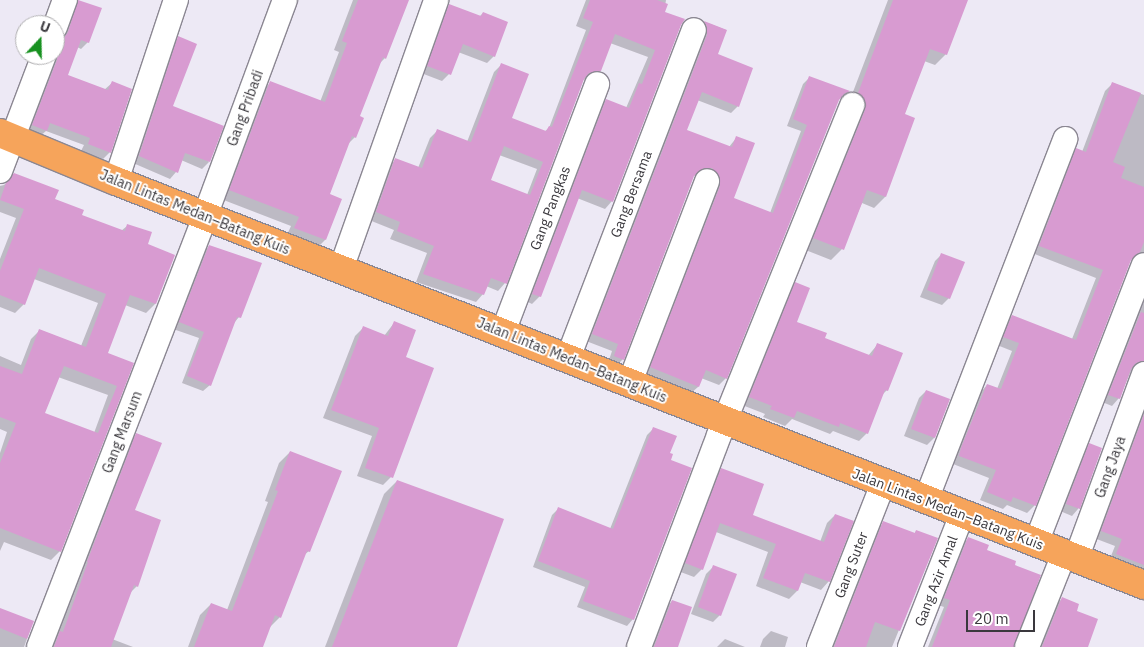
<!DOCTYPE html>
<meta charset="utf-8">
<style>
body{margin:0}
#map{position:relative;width:1144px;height:647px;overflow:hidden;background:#ede9f5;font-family:"IBM Plex Sans",sans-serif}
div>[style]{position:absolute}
.shadow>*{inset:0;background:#0003}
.building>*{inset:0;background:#d89bd1}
.roads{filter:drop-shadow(1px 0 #8b8792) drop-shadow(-1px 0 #8b8792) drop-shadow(0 1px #8b8792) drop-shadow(0 -1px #8b8792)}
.minor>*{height:24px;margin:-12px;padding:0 12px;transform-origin:12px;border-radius:12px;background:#fff}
.trunk>*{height:28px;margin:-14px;padding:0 14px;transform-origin:14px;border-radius:14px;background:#f6a45b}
span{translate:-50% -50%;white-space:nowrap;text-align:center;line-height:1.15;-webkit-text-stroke:4px #fff;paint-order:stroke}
.street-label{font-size:14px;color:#3a383d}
.north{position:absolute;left:15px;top:15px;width:50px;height:50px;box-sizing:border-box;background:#fff;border:1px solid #b0afb1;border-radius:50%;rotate:21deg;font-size:14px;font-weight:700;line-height:20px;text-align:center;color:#3a383d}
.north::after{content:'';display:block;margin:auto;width:18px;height:22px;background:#179120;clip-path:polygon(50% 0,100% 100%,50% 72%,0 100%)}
.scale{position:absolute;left:966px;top:610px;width:69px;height:22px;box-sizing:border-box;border:2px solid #3a383d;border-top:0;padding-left:6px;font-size:15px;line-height:18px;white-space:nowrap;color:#3a383d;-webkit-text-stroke:4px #fff;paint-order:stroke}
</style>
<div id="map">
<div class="shadow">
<i style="clip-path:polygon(79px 0,88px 42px,81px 49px,77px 47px,66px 75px,104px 90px,112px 83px,110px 152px,103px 159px,81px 151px,84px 145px,46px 131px,39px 137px,26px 132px,55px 55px,55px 42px,61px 40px,72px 7px)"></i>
<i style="clip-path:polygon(353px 0,397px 0,385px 58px,379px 64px,358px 117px,355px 137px,348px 144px,329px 195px,325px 240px,316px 249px,286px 237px,291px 226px,221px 199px,261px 92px,270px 83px,320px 102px,339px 52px,334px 50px)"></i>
<i style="clip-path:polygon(evenodd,586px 0,666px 0,664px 13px,680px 24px,612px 201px,605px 209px,577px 198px,540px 296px,532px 304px,526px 301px,599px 108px,606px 100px,626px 108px,648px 57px,610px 43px,600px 70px,592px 78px,583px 80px,505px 283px,498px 291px,486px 286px,483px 294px,476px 302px,416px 282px,427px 253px,390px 239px,394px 230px,369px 220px,388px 167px,395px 160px,418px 168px,430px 138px,437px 131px,467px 142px,494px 72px,501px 65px,510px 119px,544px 132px,549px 128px,586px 30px,576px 26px,586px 0,499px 155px,537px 169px,527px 195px,489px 181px,499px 155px)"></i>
<i style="clip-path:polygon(888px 0,967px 0,946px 54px,935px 65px,924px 61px,904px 115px,885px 197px,874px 208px,862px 203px,842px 249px,831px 260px,803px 249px,848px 105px)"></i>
<i style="clip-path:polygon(449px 6px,479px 17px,483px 13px,494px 56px,487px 63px,458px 52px,449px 74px,442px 81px,421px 73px,442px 13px)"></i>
<i style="clip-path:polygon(705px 22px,726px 30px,717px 55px,738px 106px,731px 113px,697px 100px,685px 130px,729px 147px,737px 137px,732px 199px,770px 213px,801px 131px,787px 126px,803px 84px,810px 77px,848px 92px,838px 100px,726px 378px,719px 385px,701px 378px,698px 387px,691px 393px,644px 374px,704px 174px,693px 176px,623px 359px,616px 366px,608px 363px,612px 351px,586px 341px,698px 29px)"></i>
<i style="clip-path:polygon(179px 38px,171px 107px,209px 162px,202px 169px,181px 160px,176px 172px,170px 179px,133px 163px,172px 45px)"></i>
<i style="clip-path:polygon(1113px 83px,1144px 95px,1144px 262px,1142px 259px,1133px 258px,1129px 261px,1035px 505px,1027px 513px,1007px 505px,1003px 509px,980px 500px,989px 478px,953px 464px,980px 393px,987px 385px,997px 389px,1012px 351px,997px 345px,1005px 324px,1012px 316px,1072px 339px,1096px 278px,1032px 253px,1069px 157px,1077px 149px,1082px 152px,1105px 91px)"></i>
<i style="clip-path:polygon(evenodd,14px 175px,80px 216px,121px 231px,127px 226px,146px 245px,174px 256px,155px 304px,146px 313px,125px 305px,106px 354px,132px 364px,60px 551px,51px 560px,4px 542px,0 551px,0 453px,7px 432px,0 429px,0 356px,21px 365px,31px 339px,40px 330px,81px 346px,98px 303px,34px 279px,24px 304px,15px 313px,0 307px,0 259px,16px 218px,0 212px,0 186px,4px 185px,14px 175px,58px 377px,108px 395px,94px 433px,44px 414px,58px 377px)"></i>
<i style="clip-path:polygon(209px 246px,239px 317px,234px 323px,210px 385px,203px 391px,182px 383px,199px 338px,173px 329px,203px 253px)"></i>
<i style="clip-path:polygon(942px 254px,949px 298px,942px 305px,920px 297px,935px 261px)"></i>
<i style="clip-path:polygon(796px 284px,795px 322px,824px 339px,868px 356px,877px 345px,887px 390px,881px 396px,867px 433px,859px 441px,833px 431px,830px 434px,792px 419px,785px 426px,763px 417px,765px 414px,742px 405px,788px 291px)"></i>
<i style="clip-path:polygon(1144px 293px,1144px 370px,1140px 368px,1132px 369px,1119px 398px,1112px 406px,1102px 402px)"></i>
<i style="clip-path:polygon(394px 323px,404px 357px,391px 477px,383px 485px,357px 476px,372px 436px,323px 418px,355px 336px,363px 328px,384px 336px)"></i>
<i style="clip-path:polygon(926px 391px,949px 400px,934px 438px,927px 445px,904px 436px,919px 398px)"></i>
<i style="clip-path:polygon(1144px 403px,1144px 576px,1109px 561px,1115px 546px,1094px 538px)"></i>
<i style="clip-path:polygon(654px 428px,669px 453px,633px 619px,627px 626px,577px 607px,585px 587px,533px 567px,552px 515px,558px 509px,610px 529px,647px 435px)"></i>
<i style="clip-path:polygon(136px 435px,133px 511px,137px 586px,129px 594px,112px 639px,133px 647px,48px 647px,126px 445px)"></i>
<i style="clip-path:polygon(1090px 445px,1100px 449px,1078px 509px,1072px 516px,1060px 511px,1083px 452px)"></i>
<i style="clip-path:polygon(290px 452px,309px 551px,303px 556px,280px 617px,269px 628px,262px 647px,188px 647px,200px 615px,211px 604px,227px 610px,268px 502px,265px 501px,279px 463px)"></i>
<i style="clip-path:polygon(722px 469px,751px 516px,820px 542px,827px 523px,835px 515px,829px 581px,821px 590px,800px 582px,797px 591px,789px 599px,756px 586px,768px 552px,716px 532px,702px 569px,694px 577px,678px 571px,714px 477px)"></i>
<i style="clip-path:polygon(397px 481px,455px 647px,325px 647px,384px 494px)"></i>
<i style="clip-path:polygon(883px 523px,914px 534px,916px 531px,936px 539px,892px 647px,831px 647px,877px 530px)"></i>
<i style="clip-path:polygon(968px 539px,985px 551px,1012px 647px,928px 647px,944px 607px,938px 605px,961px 545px)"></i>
<i style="clip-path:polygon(713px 567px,720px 615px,713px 622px,691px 614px,706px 574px)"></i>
<i style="clip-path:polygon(1062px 599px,1075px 612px,1087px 647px,1039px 647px,1055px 605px)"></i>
<i style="clip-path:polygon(672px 601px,676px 647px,650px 647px,664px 609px)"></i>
<i style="clip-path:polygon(0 609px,33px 622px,24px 647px,0 647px)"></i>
<i style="clip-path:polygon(771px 631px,788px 637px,785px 647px,760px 647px,763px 639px)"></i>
<i style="clip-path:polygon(725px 639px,745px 647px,717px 647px)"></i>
</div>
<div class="building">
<i style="clip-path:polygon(78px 0,102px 8px,89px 43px,81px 40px,68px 75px,108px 90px,112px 81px,132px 89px,111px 153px,88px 144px,90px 138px,50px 123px,47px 131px,32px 125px,57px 60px,55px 40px,62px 41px,68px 32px)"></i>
<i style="clip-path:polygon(358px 0,409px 0,386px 59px,383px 57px,360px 116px,364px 118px,356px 138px,352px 136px,330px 194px,342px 199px,326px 240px,294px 228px,299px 217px,229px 190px,270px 81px,325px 102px,347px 43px,342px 41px)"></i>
<i style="clip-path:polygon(evenodd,590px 0,657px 0,668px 4px,665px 12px,685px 19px,681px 25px,613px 202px,582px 190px,541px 297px,532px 294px,606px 99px,629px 108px,639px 83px,642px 84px,655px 50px,615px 34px,601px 71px,589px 73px,584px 79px,507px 284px,491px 278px,484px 295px,423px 274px,434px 246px,397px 231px,400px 222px,376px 212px,395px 158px,422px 168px,437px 129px,471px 142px,501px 63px,529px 74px,512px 118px,546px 131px,549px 126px,552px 127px,593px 22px,583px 18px,590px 0,504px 146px,543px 162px,530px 195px,491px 180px,504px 146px)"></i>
<i style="clip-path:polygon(893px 0,968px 0,947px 55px,930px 49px,905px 114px,915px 118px,886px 197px,867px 190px,844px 250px,813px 238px,865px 110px,865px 103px,858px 93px)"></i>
<i style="clip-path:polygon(449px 4px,481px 16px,483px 12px,508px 22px,495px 57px,463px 44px,451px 75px,427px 66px)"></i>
<i style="clip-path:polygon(704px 21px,727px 30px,718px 54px,753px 68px,739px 107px,702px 92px,687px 130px,732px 147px,736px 136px,755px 143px,734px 198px,773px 213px,807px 125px,793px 119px,809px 76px,850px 91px,844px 94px,839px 100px,727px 379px,706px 370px,699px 387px,650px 367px,720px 186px,720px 178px,712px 168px,704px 168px,694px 176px,624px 360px,614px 356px,618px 344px,592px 334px,707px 35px,707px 27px)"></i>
<i style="clip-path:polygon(178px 36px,197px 44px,173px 106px,224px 126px,210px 162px,185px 153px,178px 173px,139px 156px)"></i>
<i style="clip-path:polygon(1112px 82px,1141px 93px,1113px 162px,1125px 167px,1121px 178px,1144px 187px,1144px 242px,1140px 252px,1131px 260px,1036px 506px,1013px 497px,1011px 502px,987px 492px,996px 470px,959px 456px,961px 448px,987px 384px,1001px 389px,1019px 343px,1003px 337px,1012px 315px,1076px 340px,1103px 270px,1039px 246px,1076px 148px,1086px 152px)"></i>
<i style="clip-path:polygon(evenodd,14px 173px,59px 190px,55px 199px,84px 210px,82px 215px,125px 231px,127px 224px,152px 232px,148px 244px,175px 255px,156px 304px,130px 295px,108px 353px,134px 363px,61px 552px,0 528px,0 463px,16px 423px,0 417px,0 366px,22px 374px,39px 329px,86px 347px,106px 294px,39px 268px,25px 305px,0 295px,0 271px,24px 209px,0 200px,6px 183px,14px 173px,64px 366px,117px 386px,98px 433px,45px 413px,64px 366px)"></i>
<i style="clip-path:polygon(209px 245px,262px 263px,241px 318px,237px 317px,211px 386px,187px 376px,204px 332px,179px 322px)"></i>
<i style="clip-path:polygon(941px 253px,965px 262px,950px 299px,927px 290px)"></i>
<i style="clip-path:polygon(795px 282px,810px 288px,797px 322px,827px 333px,825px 338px,872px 356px,877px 343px,903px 353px,888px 391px,885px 390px,868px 434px,840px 423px,839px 427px,797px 411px,794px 418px,770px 409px,772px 406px,749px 397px)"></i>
<i style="clip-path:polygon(1141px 312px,1144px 313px,1144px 361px,1136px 363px,1131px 369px,1120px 399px,1108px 395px)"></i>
<i style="clip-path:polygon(394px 321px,416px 330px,406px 357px,434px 368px,393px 478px,365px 468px,379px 428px,331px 410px,363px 326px,388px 336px)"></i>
<i style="clip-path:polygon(926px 390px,950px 399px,935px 438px,911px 429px)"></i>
<i style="clip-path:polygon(1144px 414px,1144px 565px,1116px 554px,1122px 539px,1101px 531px)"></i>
<i style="clip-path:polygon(653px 427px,677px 436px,670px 453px,673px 454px,671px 460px,692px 468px,634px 620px,583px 601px,590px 581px,538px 561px,558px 507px,613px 529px)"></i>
<i style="clip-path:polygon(136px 433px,162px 443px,135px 510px,161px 520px,138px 587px,134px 585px,111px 647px,54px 647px,60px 631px,63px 632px,88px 562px,87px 562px)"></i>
<i style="clip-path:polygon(1089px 443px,1102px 448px,1080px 509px,1066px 504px)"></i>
<i style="clip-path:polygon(290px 451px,342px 471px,310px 552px,307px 551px,281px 618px,275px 615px,263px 647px,194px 647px,211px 603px,232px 611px,278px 491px,275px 490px)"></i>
<i style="clip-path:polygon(721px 468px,764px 484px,753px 515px,824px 542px,835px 514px,854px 521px,830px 582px,805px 573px,798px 591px,763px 578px,776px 544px,720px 523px,703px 570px,685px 563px)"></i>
<i style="clip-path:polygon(397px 480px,504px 519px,457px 647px,332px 647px)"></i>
<i style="clip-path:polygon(883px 521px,915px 533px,916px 530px,938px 538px,900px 631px,875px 622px,866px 647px,834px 647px)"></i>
<i style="clip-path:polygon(968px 537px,989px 545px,987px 550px,1016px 561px,1015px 565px,1041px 575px,1014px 647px,932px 647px,950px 600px,944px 598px)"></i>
<i style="clip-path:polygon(713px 565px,737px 574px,721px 616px,698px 607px)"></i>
<i style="clip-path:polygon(1062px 597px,1079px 604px,1077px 611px,1098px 619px,1088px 647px,1042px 647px)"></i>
<i style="clip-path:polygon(672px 600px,692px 607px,678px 647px,654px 647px)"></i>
<i style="clip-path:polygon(0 608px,34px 621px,27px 639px,0 628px)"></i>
</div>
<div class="roads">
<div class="minor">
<i style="left:55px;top:27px;width:29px;rotate:-70deg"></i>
<i style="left:0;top:171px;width:124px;rotate:-69.2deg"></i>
<i style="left:116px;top:181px;width:191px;rotate:-71.7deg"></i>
<i style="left:341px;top:269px;width:285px;rotate:-70.5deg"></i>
<i style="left:503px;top:332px;width:265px;rotate:-69.2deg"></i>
<i style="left:568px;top:358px;width:351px;rotate:-69deg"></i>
<i style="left:630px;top:382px;width:215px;rotate:-69deg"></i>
<i style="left:926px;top:500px;width:387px;rotate:-68.9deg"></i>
<i style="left:1036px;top:543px;width:298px;rotate:-68.8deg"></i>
<i style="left:1076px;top:559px;width:197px;rotate:-69.8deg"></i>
<i style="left:39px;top:647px;width:462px;rotate:-68.9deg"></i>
<i style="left:205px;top:216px;width:230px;rotate:-69.7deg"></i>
<i style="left:639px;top:647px;width:227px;rotate:-69.3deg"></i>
<i style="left:719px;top:435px;width:356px;rotate:-68deg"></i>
<i style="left:819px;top:647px;width:175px;rotate:-68.6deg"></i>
<i style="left:910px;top:647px;width:143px;rotate:-68.6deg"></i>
<i style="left:1027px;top:647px;width:100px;rotate:-68.3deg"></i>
</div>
<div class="trunk">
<i style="left:0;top:133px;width:126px;rotate:22.5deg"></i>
<i style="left:116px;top:181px;width:1105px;rotate:21.45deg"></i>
</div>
</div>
<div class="street-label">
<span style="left:245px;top:108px;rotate:-70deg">Gang Pribadi</span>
<span style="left:631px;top:194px;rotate:-69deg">Gang Bersama</span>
<span style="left:550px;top:208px;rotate:-69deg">Gang Pangkas</span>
<span style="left:195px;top:212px;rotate:22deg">Jalan Lintas Medan–Batang Kuis</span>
<span style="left:572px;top:360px;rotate:22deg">Jalan Lintas Medan–Batang Kuis</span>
<span style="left:122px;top:432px;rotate:-69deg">Gang Marsum</span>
<span style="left:1110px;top:467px;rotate:-70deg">Gang Jaya</span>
<span style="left:948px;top:509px;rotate:21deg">Jalan Lintas Medan–Batang Kuis</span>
<span style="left:851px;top:565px;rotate:-69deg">Gang Suter</span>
<span style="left:936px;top:581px;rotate:-69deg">Gang Azir Amal</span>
</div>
<div class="north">U</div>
<div class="scale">20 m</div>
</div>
